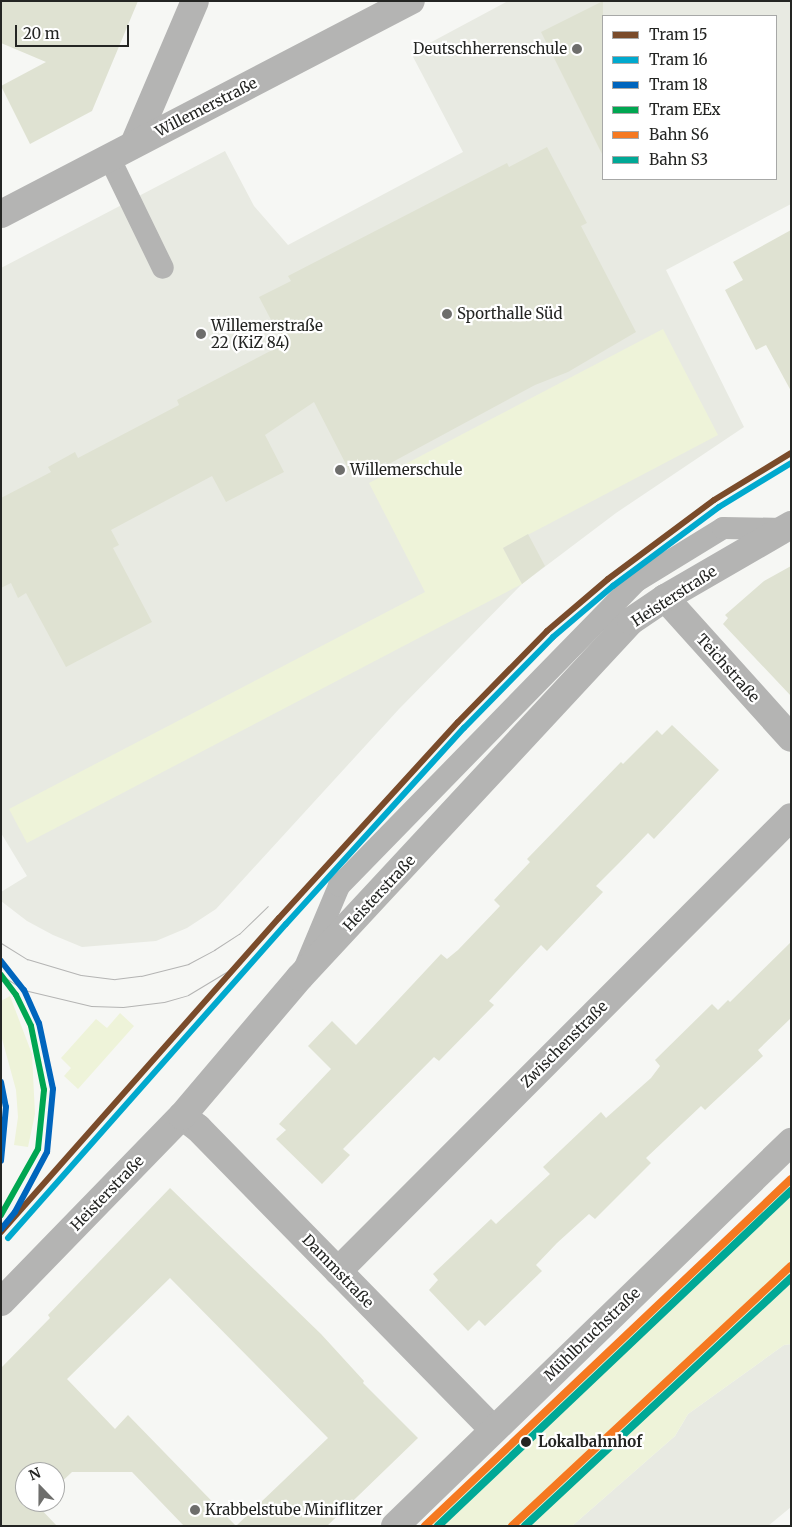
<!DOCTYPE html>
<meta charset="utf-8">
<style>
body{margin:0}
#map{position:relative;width:792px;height:1527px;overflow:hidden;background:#f6f7f4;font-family:Merriweather,serif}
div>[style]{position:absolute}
.built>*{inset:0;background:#e8eae2}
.green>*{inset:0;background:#eef3d9}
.building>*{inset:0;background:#dfe2d2}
.service>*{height:22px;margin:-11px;padding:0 11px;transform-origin:11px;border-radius:11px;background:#b4b4b3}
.minor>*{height:28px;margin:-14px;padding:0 14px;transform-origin:14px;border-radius:14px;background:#b4b4b3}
.tertiary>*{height:28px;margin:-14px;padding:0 14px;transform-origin:14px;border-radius:14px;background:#b4b4b3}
.tram>*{height:1px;margin:-0.5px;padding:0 0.5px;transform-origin:0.5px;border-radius:0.5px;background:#b4b4b3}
.rail-1>*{height:8px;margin:-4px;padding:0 4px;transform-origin:4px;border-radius:4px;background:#f57921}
.rail-2>*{height:8px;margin:-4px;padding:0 4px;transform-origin:4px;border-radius:4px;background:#00a896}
.tram-1>*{height:6px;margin:-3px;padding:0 3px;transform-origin:3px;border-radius:3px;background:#7a4b2a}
.tram-2>*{height:6px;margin:-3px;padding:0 3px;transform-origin:3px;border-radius:3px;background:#00a9ce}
.tram-3>*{height:6px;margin:-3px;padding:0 3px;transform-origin:3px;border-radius:3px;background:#0065bd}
.tram-4>*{height:6px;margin:-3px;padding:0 3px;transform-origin:3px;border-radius:3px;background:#00a651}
.dots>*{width:14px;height:14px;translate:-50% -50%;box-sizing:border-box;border:2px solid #fff;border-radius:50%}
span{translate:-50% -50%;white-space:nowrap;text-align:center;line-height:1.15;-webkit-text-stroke:4.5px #fff;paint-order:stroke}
.poi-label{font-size:15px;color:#242523}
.right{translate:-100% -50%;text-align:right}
.left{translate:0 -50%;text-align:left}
.street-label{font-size:15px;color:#242523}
.stop-label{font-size:15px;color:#242523;font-weight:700}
.frame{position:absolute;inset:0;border:2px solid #242523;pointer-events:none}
.legend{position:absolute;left:602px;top:15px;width:175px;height:165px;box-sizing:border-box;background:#fff;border:1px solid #a7a8a7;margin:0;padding:6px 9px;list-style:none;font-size:15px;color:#242523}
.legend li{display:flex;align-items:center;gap:10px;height:25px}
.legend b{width:25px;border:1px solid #a7a8a7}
.north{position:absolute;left:15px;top:1462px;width:50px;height:50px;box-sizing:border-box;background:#fff;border:1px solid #a7a8a7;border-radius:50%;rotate:338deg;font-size:14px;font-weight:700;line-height:20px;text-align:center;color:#242523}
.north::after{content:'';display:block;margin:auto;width:18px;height:22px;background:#6e6e6c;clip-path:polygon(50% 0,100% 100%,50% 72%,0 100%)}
.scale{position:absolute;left:15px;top:25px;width:114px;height:22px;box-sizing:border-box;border:2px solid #242523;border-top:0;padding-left:6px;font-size:15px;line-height:18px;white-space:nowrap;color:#242523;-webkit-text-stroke:4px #fff;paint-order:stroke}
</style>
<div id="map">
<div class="built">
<i style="clip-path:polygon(evenodd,508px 1px,791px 1px,791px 204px,666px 270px,744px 427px,616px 513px,522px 584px,399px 709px,216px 909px,187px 928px,156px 941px,82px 947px,53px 935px,27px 921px,1px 901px,1px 892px,27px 876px,1px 833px,1px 268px,225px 151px,254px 206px,288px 245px,463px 152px,411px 53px,508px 1px,603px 16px,776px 16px,776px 179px,603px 179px,603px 16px)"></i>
<i style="clip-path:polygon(791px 1344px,791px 1507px,768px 1526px,572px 1526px,675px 1436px,688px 1414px,784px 1345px)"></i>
</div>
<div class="green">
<i style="clip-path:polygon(663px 329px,718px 435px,503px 548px,522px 584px,27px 843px,9px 809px,425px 592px,369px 483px)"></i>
<i style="clip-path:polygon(10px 996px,32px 1054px,35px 1114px,28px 1147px,14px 1145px,18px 1117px,16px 1090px,1px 1035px,1px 1001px)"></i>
<i style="clip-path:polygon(120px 1013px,134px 1026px,78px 1089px,64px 1076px,71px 1068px,61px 1058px,96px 1019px,107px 1028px)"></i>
<i style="clip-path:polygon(791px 1176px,791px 1344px,784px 1345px,688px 1414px,675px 1436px,572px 1526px,429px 1526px)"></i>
</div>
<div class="building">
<i style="clip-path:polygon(1px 1px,138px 1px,92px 111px,30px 144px,1px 86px,46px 62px,1px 43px)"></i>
<i style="clip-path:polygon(603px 1px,603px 156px,541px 32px)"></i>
<i style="clip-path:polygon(547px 147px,587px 223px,581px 226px,636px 332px,568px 372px,535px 385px,387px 465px,386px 462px,353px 478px,314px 402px,265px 435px,284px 472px,226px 502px,212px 476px,111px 530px,119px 545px,113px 548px,152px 622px,66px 667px,26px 593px,18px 598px,11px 583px,1px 588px,1px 498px,51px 472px,48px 467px,75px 452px,78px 458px,179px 405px,177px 400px,276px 348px,273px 341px,280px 337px,259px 297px,291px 281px,288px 276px,507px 163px,509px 167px)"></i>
<i style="clip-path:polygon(791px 230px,791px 391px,766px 345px,756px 350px,725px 290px,743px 280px,733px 262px)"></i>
<i style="clip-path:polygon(528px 534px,545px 566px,522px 584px,503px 548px)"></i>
<i style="clip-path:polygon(791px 566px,791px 696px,723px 624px,728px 618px,725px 615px,764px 581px)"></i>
<i style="clip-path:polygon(672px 725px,719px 770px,654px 839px,648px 833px,619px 863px,596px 886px,603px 892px,547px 951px,541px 945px,489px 1001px,494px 1005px,439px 1061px,434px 1057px,343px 1149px,350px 1155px,322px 1184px,276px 1139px,286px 1130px,279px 1124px,331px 1069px,308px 1046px,332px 1021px,356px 1045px,441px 954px,447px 959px,458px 950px,500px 906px,494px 900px,530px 862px,527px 859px,621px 762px,623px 764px,657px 730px,662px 735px)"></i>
<i style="clip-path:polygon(791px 942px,791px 1018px,758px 1050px,763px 1056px,705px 1110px,701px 1106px,646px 1158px,651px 1163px,595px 1219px,589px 1214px,557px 1243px,536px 1265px,542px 1271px,485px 1326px,479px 1320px,468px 1331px,429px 1290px,438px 1280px,433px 1274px,491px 1219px,496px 1224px,550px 1174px,543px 1167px,601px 1112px,606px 1118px,651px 1078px,660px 1066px,655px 1060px,712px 1004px,718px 1010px,728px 1000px,730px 1002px)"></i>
<i style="clip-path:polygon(170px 1188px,321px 1334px,364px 1381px,363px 1383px,418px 1438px,327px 1526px,236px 1526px,328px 1438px,170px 1278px,67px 1379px,115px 1429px,128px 1415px,236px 1526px,184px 1526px,132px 1472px,72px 1472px,55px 1488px,55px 1472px,25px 1472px,25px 1502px,41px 1502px,37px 1505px,57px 1526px,1px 1526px,1px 1368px,50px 1318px,48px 1315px)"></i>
</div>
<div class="service">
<i style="left:109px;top:157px;width:123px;rotate:64.1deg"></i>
<i style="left:305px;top:967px;width:88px;rotate:-67.2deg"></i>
<i style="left:339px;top:886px;width:426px;rotate:-45.7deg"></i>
<i style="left:637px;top:581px;width:101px;rotate:-31.6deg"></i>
<i style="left:723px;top:528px;width:61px;rotate:0.9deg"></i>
</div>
<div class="minor">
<i style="left:134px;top:144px;width:155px;rotate:-66.9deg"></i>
<i style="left:1px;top:214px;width:462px;rotate:-27.5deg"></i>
<i style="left:665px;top:598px;width:188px;rotate:48deg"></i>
<i style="left:182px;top:1116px;width:20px;rotate:37deg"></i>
<i style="left:198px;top:1128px;width:421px;rotate:45.6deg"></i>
<i style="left:338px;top:1271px;width:641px;rotate:-45.06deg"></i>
<i style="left:395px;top:1526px;width:552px;rotate:-44.12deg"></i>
</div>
<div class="tertiary">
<i style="left:1px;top:1302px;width:260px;rotate:-45.8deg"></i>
<i style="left:182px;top:1116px;width:182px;rotate:-49.7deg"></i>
<i style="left:300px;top:977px;width:486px;rotate:-47.1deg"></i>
<i style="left:631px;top:621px;width:41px;rotate:-34.1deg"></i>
<i style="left:665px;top:598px;width:146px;rotate:-30.1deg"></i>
</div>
<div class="tram">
<i style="left:1px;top:943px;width:31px;rotate:32deg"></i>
<i style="left:27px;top:959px;width:56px;rotate:16.5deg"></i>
<i style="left:81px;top:975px;width:34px;rotate:7deg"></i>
<i style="left:115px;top:979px;width:26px;rotate:-7deg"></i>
<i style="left:141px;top:976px;width:49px;rotate:-14.3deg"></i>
<i style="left:188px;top:964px;width:30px;rotate:-28deg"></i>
<i style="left:214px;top:950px;width:30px;rotate:-33deg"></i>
<i style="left:239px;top:934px;width:40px;rotate:-44deg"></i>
<i style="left:1px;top:975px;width:27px;rotate:33deg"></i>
<i style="left:24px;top:990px;width:69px;rotate:13.4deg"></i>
<i style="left:91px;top:1006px;width:32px;rotate:2deg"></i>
<i style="left:123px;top:1007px;width:41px;rotate:-7deg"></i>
<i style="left:164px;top:1002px;width:25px;rotate:-16deg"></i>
<i style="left:188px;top:995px;width:47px;rotate:-31deg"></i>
<i style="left:228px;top:971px;width:74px;rotate:-46.1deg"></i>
</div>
<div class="rail-1">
<i style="left:425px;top:1526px;width:504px;rotate:-43.47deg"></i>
<i style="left:512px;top:1526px;width:381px;rotate:-43deg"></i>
</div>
<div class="rail-2">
<i style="left:438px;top:1526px;width:487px;rotate:-43.5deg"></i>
<i style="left:525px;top:1526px;width:364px;rotate:-43deg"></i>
</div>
<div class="tram-1">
<i style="left:1px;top:1232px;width:419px;rotate:-48.5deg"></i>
<i style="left:279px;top:918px;width:265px;rotate:-47.6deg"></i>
<i style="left:458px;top:722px;width:127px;rotate:-45.6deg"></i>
<i style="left:547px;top:631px;width:80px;rotate:-40.4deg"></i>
<i style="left:608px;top:579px;width:132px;rotate:-36.7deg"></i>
<i style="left:714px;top:500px;width:90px;rotate:-31.4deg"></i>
</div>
<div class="tram-2">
<i style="left:8px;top:1238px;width:419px;rotate:-48.5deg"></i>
<i style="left:286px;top:924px;width:265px;rotate:-47.8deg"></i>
<i style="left:464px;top:728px;width:127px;rotate:-45.6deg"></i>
<i style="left:553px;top:637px;width:79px;rotate:-40.4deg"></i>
<i style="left:613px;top:586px;width:132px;rotate:-36.7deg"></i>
<i style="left:719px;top:507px;width:84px;rotate:-31.4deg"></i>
</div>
<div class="tram-3">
<i style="left:1px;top:961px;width:37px;rotate:52deg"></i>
<i style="left:24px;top:990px;width:36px;rotate:66deg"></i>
<i style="left:39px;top:1023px;width:67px;rotate:78deg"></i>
<i style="left:53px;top:1089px;width:63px;rotate:95.4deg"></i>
<i style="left:47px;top:1152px;width:68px;rotate:118.1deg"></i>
<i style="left:15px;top:1212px;width:22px;rotate:129deg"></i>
<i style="left:1px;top:1082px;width:25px;rotate:79deg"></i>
<i style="left:6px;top:1107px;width:54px;rotate:95.3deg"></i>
</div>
<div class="tram-4">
<i style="left:1px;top:975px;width:25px;rotate:53deg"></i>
<i style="left:16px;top:995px;width:34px;rotate:64deg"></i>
<i style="left:31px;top:1026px;width:65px;rotate:78.5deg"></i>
<i style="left:44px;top:1090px;width:59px;rotate:95.8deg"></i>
<i style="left:38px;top:1149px;width:76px;rotate:119.3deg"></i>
</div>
<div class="dots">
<i style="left:577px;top:49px;background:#6e6e6c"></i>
<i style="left:447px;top:314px;background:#6e6e6c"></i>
<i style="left:201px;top:334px;background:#6e6e6c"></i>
<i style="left:340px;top:470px;background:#6e6e6c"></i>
<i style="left:526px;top:1442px;background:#242523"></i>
<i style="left:195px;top:1510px;background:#6e6e6c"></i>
</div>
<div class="poi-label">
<span class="right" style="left:567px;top:49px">Deutschherrenschule</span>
<span class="left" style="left:457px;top:314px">Sporthalle Süd</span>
<span class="left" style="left:211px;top:334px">Willemerstraße<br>22 (KiZ 84)</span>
<span class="left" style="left:350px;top:470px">Willemerschule</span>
<span class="left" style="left:205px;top:1510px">Krabbelstube Miniflitzer</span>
</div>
<div class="street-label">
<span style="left:206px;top:107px;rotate:-27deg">Willemerstraße</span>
<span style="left:674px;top:596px;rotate:-33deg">Heisterstraße</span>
<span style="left:728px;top:668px;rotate:48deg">Teichstraße</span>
<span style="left:379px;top:893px;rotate:-47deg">Heisterstraße</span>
<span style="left:564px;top:1044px;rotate:-45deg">Zwischenstraße</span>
<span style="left:107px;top:1193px;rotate:-46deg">Heisterstraße</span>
<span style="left:338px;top:1271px;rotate:46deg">Dammstraße</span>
<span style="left:592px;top:1334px;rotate:-44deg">Mühlbruchstraße</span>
</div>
<div class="stop-label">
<span class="left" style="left:538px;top:1442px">Lokalbahnhof</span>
</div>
<div class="frame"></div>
<ul class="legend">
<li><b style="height:6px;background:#7a4b2a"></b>Tram 15</li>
<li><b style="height:6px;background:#00a9ce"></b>Tram 16</li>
<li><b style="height:6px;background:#0065bd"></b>Tram 18</li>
<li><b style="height:6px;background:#00a651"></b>Tram EEx</li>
<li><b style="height:6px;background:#f57921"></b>Bahn S6</li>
<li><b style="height:6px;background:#00a896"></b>Bahn S3</li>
</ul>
<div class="north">N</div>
<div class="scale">20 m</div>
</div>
